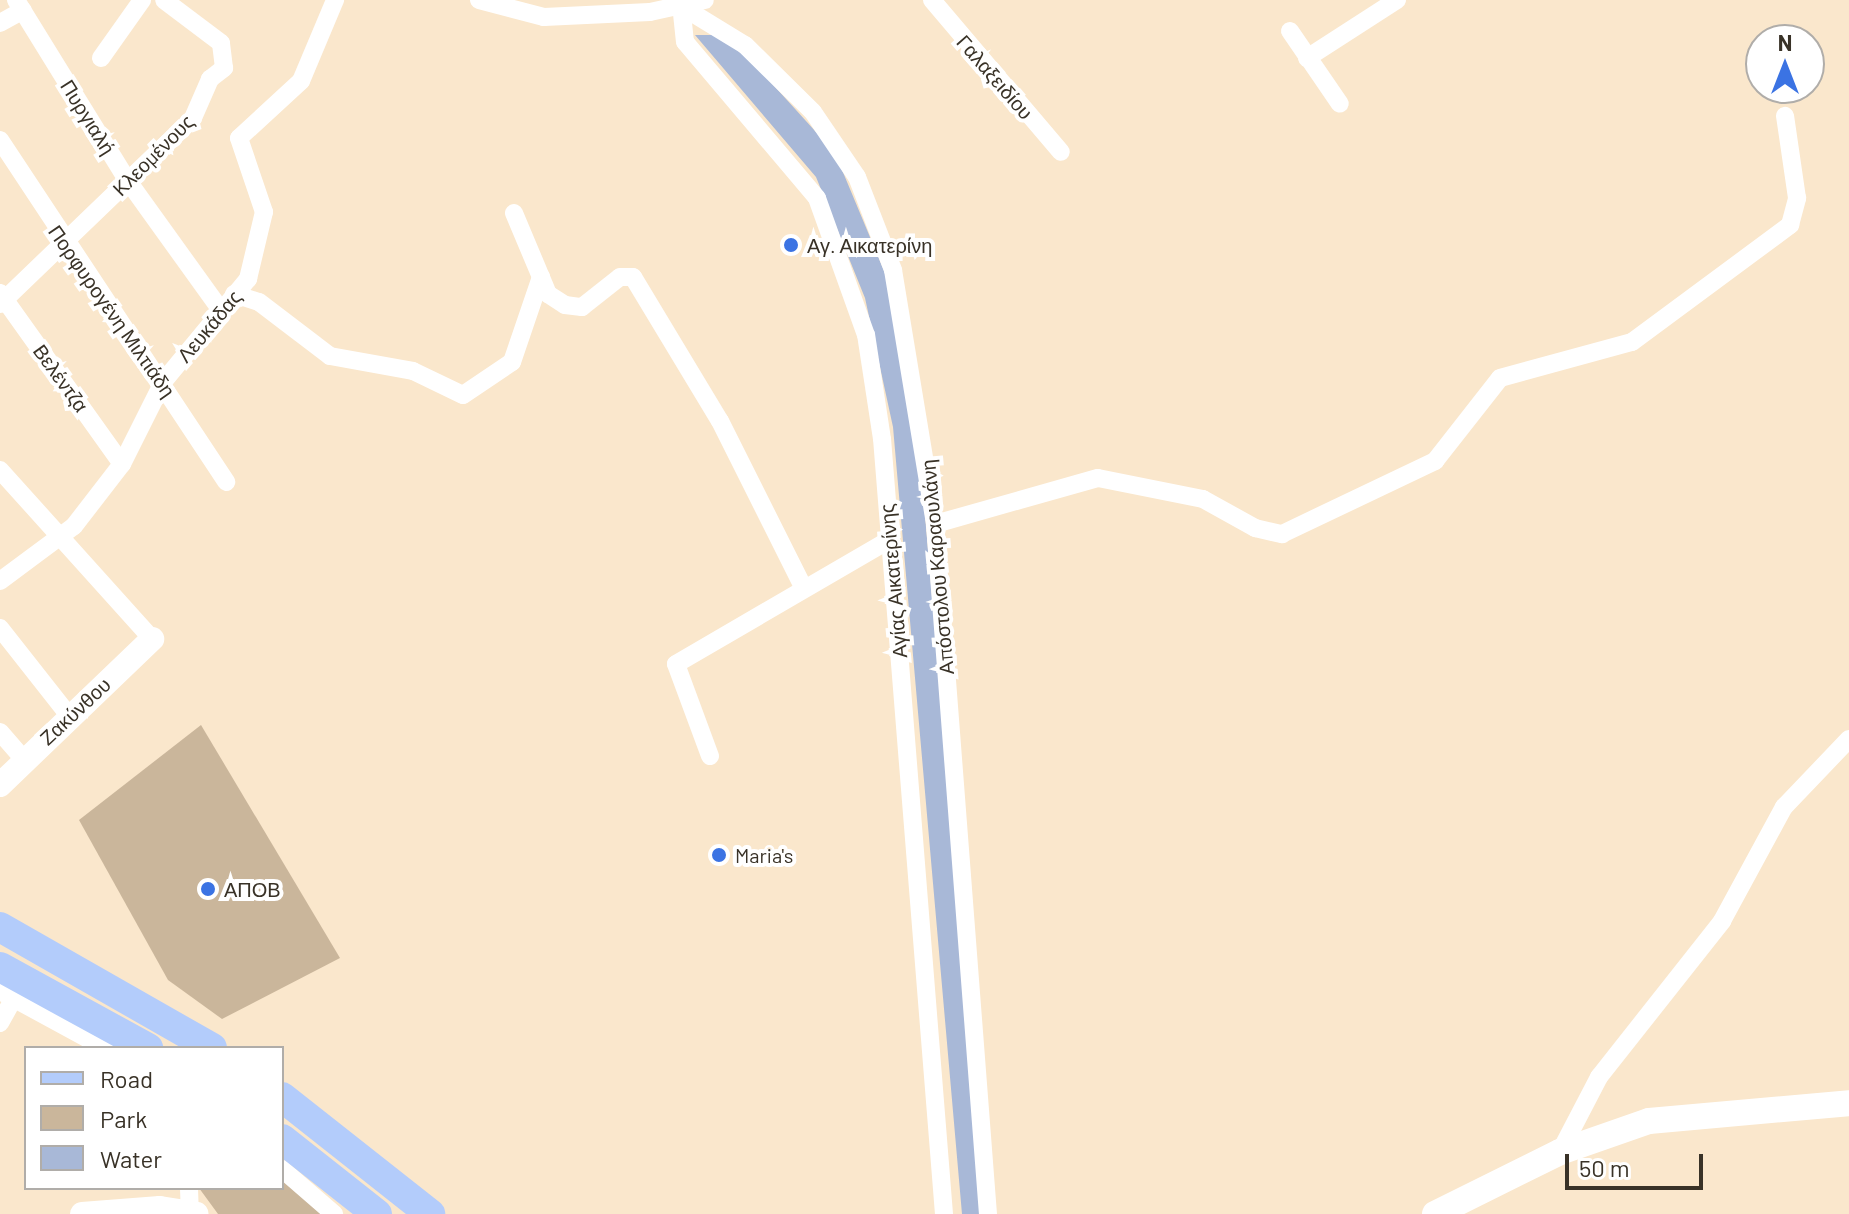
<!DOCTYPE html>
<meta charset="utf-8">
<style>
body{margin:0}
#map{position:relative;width:1849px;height:1214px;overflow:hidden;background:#fae7cc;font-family:Barlow,sans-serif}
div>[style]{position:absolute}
.green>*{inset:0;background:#cab69b}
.water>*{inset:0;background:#a8b8d7}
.minor>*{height:18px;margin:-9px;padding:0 9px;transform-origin:9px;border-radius:9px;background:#fff}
.tertiary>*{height:24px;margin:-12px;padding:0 12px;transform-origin:12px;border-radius:12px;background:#fff}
.secondary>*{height:26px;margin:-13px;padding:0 13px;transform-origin:13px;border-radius:13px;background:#fff}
.primary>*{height:30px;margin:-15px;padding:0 15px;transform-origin:15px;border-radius:15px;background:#b3ccfb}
.dots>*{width:22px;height:22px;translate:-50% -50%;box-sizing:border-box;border:4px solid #fff;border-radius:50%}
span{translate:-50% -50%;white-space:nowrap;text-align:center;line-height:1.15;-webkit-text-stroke:8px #fff;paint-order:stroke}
.street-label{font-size:20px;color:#393227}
.poi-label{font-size:20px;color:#393227}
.left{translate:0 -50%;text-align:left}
.legend{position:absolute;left:24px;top:1046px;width:260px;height:144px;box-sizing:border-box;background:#fff;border:2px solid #b0ada9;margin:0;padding:10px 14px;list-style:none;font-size:24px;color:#393227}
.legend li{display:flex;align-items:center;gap:16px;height:40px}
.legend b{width:40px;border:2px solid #b0ada9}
.north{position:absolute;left:1745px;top:24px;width:80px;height:80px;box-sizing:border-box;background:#fff;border:2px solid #b0ada9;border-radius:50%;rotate:0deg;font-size:22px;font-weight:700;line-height:32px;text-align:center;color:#393227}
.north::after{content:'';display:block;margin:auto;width:28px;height:36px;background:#3b73e3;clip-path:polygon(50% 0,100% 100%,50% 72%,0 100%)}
.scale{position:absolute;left:1565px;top:1154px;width:138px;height:36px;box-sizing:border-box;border:4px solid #393227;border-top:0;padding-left:10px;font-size:24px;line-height:28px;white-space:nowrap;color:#393227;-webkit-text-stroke:6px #fff;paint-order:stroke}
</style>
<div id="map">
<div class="green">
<i style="clip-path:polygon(201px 725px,340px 958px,222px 1019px,168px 980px,79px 820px)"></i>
<i style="clip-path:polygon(282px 1176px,326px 1214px,218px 1214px,199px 1188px,282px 1188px)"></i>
</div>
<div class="water">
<i style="clip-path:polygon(695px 35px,728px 35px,835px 153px,892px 290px,921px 469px,985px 1214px,962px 1214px,893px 427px,865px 298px,816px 177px)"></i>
</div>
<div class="minor">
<i style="left:16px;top:0;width:213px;rotate:58.3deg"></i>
<i style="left:128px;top:181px;width:158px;rotate:54.3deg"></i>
<i style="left:479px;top:0;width:67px;rotate:14.7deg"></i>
<i style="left:544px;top:17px;width:106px;rotate:-2.7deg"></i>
<i style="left:650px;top:12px;width:56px;rotate:-12.3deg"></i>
<i style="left:932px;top:0;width:199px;rotate:49.7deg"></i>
<i style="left:0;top:23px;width:26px;rotate:-29deg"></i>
<i style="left:1290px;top:31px;width:88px;rotate:55.6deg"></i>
<i style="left:101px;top:58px;width:71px;rotate:-54.7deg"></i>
<i style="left:1307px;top:58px;width:107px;rotate:-32.8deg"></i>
<i style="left:0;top:140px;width:410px;rotate:56.5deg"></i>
<i style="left:514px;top:213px;width:88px;rotate:67.2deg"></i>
<i style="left:548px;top:294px;width:20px;rotate:33deg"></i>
<i style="left:565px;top:305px;width:17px;rotate:7deg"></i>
<i style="left:582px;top:307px;width:48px;rotate:-38.3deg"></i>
<i style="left:620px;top:277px;width:13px"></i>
<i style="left:633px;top:277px;width:168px;rotate:58.9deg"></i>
<i style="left:720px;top:421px;width:183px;rotate:63.4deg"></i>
<i style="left:0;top:293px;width:210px;rotate:54.5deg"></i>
<i style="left:234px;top:294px;width:26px;rotate:18deg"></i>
<i style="left:259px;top:302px;width:89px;rotate:37.3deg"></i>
<i style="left:330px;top:356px;width:84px;rotate:10.2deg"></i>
<i style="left:413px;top:371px;width:55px;rotate:25.6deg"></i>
<i style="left:463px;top:395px;width:59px;rotate:-34deg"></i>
<i style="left:512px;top:362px;width:90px;rotate:-71.2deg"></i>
<i style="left:0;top:304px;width:268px;rotate:-43.9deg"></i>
<i style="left:193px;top:118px;width:43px;rotate:-66.4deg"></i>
<i style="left:210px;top:79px;width:18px;rotate:-38deg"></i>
<i style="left:224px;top:68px;width:25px;rotate:-97deg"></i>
<i style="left:221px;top:43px;width:71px;rotate:-143deg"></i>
<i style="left:0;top:470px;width:227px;rotate:48deg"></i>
<i style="left:935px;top:524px;width:169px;rotate:-15.8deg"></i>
<i style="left:1098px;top:478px;width:107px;rotate:11.3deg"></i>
<i style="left:1203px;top:499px;width:60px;rotate:29.1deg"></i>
<i style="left:1255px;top:528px;width:28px;rotate:13deg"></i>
<i style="left:1282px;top:534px;width:170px;rotate:-25.5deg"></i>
<i style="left:1435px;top:461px;width:105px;rotate:-51.9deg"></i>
<i style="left:1500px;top:378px;width:137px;rotate:-15.3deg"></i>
<i style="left:1632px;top:342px;width:197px;rotate:-36.5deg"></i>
<i style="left:1790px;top:225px;width:28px;rotate:-75deg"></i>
<i style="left:1797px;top:198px;width:83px;rotate:-98.3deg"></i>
<i style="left:0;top:581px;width:92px;rotate:-36.6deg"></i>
<i style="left:74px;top:526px;width:78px;rotate:-52.3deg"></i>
<i style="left:122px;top:464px;width:92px;rotate:-63.4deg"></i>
<i style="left:163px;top:382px;width:134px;rotate:-50.5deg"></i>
<i style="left:248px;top:279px;width:69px;rotate:-76.6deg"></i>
<i style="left:264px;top:212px;width:78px;rotate:-108.7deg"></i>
<i style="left:239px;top:138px;width:84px;rotate:-42.6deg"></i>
<i style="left:301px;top:81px;width:88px;rotate:-67.2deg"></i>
<i style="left:0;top:628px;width:113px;rotate:51.8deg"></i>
<i style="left:0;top:732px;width:37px;rotate:49deg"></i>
<i style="left:710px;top:756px;width:98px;rotate:-110.3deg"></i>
<i style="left:676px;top:664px;width:246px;rotate:-30.2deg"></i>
<i style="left:0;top:991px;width:119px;rotate:28.5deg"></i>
<i style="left:0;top:1023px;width:29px;rotate:-61deg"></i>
<i style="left:1560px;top:1152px;width:85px;rotate:-62.5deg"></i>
<i style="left:1599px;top:1077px;width:199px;rotate:-51.7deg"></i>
<i style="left:1722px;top:921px;width:130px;rotate:-61.5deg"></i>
<i style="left:1784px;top:807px;width:94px;rotate:-46.3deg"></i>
<i style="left:282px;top:1169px;width:69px;rotate:40.9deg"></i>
<i style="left:189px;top:1188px;width:23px;rotate:88deg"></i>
<i style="left:944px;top:1214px;width:777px;rotate:-94.57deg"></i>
<i style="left:882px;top:439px;width:105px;rotate:-98.7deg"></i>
<i style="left:866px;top:335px;width:145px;rotate:-109.7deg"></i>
<i style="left:817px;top:198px;width:204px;rotate:-130.2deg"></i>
<i style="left:685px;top:42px;width:36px;rotate:-96deg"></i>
<i style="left:681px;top:6px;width:75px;rotate:31.4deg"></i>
<i style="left:745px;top:45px;width:95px;rotate:44.6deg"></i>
<i style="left:813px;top:112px;width:78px;rotate:55.9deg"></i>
<i style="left:857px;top:177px;width:100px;rotate:68.8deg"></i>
<i style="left:893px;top:270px;width:257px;rotate:80.6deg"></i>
<i style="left:935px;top:524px;width:692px;rotate:85.61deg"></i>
</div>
<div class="tertiary">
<i style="left:678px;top:0;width:7px;rotate:63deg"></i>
<i style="left:0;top:785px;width:211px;rotate:-43.8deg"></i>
<i style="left:82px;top:1214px;width:78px;rotate:-4.4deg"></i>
<i style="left:160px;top:1208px;width:37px;rotate:9deg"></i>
</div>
<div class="secondary">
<i style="left:1435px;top:1214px;width:140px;rotate:-26.4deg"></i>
<i style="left:1560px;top:1152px;width:94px;rotate:-19.2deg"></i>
<i style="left:1649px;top:1121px;width:201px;rotate:-5.1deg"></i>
</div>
<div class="primary">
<i style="left:0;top:927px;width:244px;rotate:29.7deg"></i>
<i style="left:0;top:967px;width:169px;rotate:28.7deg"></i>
<i style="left:282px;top:1097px;width:189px;rotate:38.3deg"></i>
<i style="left:282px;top:1139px;width:121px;rotate:38.3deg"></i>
</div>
<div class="dots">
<i style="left:791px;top:245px;background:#3b73e3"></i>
<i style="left:719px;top:855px;background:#3b73e3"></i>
<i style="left:208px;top:889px;background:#3b73e3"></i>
</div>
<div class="street-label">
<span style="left:995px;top:77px;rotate:49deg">Γαλαξειδίου</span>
<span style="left:88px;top:117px;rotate:58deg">Πυργιαλή</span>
<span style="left:153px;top:155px;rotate:-45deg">Κλεομένους</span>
<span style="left:112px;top:311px;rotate:55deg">Πορφυρογένη Μιλτιάδη</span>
<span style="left:209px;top:326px;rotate:-50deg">Λευκάδας</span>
<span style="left:61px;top:378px;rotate:54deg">Βελέντζα</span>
<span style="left:937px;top:567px;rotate:-95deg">Απόστολου Καραουλάνη</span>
<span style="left:893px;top:581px;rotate:-95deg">Αγίας Αικατερίνης</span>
<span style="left:75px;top:711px;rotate:-43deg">Ζακύνθου</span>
</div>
<div class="poi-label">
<span class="left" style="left:807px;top:245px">Αγ. Αικατερίνη</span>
<span class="left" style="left:735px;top:855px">Maria's</span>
<span class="left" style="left:224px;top:889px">ΑΠΟΒ</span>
</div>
<ul class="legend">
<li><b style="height:10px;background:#b3ccfb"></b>Road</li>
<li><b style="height:22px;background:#cab69b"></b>Park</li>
<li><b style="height:22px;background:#a8b8d7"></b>Water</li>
</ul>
<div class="north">N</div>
<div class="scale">50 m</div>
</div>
